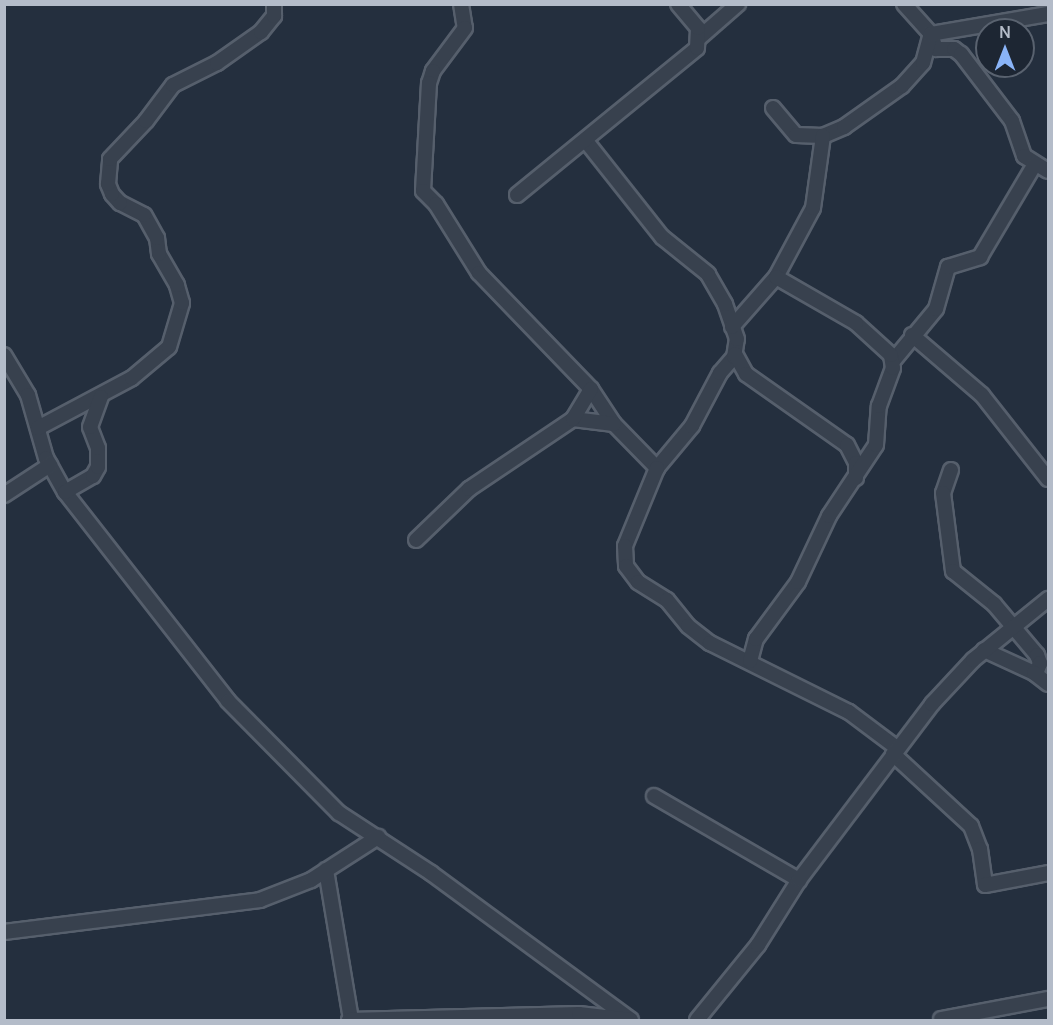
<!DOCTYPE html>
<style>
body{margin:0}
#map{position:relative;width:1053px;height:1025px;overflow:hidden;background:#242f3e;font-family:Manrope,sans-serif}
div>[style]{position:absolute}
.roads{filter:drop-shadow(2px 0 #565f6c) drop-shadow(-2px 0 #565f6c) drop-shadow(0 2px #565f6c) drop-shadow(0 -2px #565f6c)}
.minor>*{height:14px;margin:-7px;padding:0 7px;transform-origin:7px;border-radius:7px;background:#38414e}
span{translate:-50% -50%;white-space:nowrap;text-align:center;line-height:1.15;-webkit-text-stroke:4.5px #1d2633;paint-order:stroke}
.frame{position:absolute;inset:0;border:6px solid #b4bcc9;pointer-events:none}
.north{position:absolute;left:975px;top:18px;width:60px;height:60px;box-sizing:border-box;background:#1d2633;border:2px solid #59626f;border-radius:50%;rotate:0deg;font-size:16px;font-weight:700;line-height:24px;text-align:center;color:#b4bcc9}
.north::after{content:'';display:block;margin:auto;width:21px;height:27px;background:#8ab4f8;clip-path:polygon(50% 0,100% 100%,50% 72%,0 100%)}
</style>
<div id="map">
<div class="roads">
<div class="minor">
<i style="left:461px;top:4px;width:24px;rotate:81deg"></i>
<i style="left:465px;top:28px;width:54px;rotate:126.7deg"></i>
<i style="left:433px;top:71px;width:13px;rotate:108deg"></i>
<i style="left:429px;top:83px;width:108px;rotate:93.2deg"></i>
<i style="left:423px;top:191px;width:18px;rotate:45deg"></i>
<i style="left:436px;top:204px;width:81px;rotate:58.1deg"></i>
<i style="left:479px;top:273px;width:161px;rotate:46deg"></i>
<i style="left:591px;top:389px;width:42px;rotate:56.7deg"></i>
<i style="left:614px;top:424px;width:62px;rotate:45.7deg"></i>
<i style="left:657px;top:468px;width:55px;rotate:-50.2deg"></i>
<i style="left:692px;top:426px;width:60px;rotate:-62.2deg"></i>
<i style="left:720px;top:373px;width:21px;rotate:-49deg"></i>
<i style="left:734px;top:357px;width:18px;rotate:-81deg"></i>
<i style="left:737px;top:339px;width:37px;rotate:-109deg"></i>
<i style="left:725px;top:304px;width:34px;rotate:-120deg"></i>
<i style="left:708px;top:274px;width:59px;rotate:-141.2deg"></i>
<i style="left:662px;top:237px;width:122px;rotate:-128.4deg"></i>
<i style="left:904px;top:4px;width:40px;rotate:48deg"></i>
<i style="left:931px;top:34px;width:16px;rotate:72deg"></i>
<i style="left:936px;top:49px;width:18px"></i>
<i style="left:954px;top:49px;width:9px;rotate:36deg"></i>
<i style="left:961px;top:54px;width:84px;rotate:52.7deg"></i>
<i style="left:1012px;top:121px;width:37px;rotate:71deg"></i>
<i style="left:1024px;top:156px;width:28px;rotate:32deg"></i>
<i style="left:699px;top:38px;width:52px;rotate:-41.1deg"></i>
<i style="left:773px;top:108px;width:35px;rotate:50deg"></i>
<i style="left:796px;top:135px;width:27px;rotate:2deg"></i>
<i style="left:823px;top:136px;width:23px;rotate:-23deg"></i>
<i style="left:844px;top:127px;width:71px;rotate:-35.3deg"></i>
<i style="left:902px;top:86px;width:31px;rotate:-48deg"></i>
<i style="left:923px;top:63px;width:30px;rotate:-75deg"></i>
<i style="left:931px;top:34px;width:119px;rotate:-9.7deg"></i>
<i style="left:517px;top:195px;width:232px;rotate:-39.2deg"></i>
<i style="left:697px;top:48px;width:20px;rotate:-87deg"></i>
<i style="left:698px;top:28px;width:31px;rotate:-130deg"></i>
<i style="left:732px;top:327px;width:67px;rotate:-48.7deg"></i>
<i style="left:776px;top:277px;width:78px;rotate:-61.8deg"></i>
<i style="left:813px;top:208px;width:73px;rotate:-82.1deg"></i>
<i style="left:912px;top:335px;width:92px;rotate:40.6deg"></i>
<i style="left:982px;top:395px;width:107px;rotate:51.8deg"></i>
<i style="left:735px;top:354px;width:23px;rotate:61deg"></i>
<i style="left:746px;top:374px;width:123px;rotate:35.1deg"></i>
<i style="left:847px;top:445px;width:20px;rotate:63deg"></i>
<i style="left:856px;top:463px;width:15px;rotate:90deg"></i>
<i style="left:4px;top:355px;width:47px;rotate:59deg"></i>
<i style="left:28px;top:395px;width:66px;rotate:74.1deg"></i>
<i style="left:46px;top:458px;width:39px;rotate:61deg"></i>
<i style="left:65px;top:492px;width:265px;rotate:52deg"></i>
<i style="left:228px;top:701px;width:158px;rotate:45.3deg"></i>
<i style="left:339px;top:813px;width:110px;rotate:33.1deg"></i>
<i style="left:431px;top:873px;width:248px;rotate:36.3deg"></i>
<i style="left:893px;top:361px;width:67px;rotate:-50.4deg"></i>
<i style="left:936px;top:309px;width:44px;rotate:-74.1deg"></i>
<i style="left:948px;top:267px;width:34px;rotate:-17deg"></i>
<i style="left:980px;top:257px;width:108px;rotate:-59.4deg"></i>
<i style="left:573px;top:419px;width:41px;rotate:7deg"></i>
<i style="left:38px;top:428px;width:106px;rotate:-28deg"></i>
<i style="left:132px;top:378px;width:48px;rotate:-40deg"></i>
<i style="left:169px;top:347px;width:46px;rotate:-73.5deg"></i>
<i style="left:182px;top:303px;width:19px;rotate:-106deg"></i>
<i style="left:177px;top:285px;width:36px;rotate:-120deg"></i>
<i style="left:159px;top:254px;width:16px;rotate:-97deg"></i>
<i style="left:157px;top:238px;width:26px;rotate:-119deg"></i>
<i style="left:144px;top:215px;width:27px;rotate:-153deg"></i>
<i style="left:120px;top:203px;width:12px;rotate:-132deg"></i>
<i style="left:112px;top:194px;width:11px;rotate:-112deg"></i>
<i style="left:108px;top:184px;width:25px;rotate:-85deg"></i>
<i style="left:110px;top:159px;width:52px;rotate:-46.5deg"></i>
<i style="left:146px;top:121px;width:45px;rotate:-53.1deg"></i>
<i style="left:173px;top:85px;width:49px;rotate:-26.6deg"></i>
<i style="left:217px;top:63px;width:54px;rotate:-35.2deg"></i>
<i style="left:261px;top:32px;width:21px;rotate:-51deg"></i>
<i style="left:274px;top:16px;width:12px;rotate:-90deg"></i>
<i style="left:657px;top:468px;width:84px;rotate:112.3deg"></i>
<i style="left:625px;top:546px;width:20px;rotate:87deg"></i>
<i style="left:626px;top:566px;width:20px;rotate:53deg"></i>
<i style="left:638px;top:582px;width:34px;rotate:32deg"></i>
<i style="left:667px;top:600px;width:33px;rotate:51deg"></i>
<i style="left:688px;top:626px;width:28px;rotate:38deg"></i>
<i style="left:710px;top:643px;width:155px;rotate:26.4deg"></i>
<i style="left:849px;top:712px;width:60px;rotate:36.9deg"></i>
<i style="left:951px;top:470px;width:24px;rotate:109deg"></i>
<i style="left:943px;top:493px;width:79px;rotate:82.7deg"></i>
<i style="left:953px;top:571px;width:53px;rotate:38.8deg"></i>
<i style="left:994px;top:604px;width:67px;rotate:49.9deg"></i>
<i style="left:1037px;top:655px;width:9px;rotate:69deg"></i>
<i style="left:1040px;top:663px;width:12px;rotate:110deg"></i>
<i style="left:65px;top:492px;width:32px;rotate:-30deg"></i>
<i style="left:93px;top:476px;width:10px;rotate:-61deg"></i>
<i style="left:98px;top:467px;width:19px;rotate:-90deg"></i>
<i style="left:98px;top:448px;width:22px;rotate:-111deg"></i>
<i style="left:90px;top:427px;width:32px;rotate:-70deg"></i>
<i style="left:4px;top:495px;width:55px;rotate:-33.1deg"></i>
<i style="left:416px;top:540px;width:74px;rotate:-43.9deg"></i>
<i style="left:469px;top:489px;width:125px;rotate:-33.9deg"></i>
<i style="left:573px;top:419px;width:35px;rotate:-59deg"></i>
<i style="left:984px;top:650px;width:55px;rotate:24.7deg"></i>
<i style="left:1034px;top:673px;width:18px;rotate:38deg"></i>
<i style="left:750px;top:661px;width:23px;rotate:-75deg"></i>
<i style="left:756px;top:639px;width:71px;rotate:-53.6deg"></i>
<i style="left:798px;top:582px;width:73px;rotate:-64.8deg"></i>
<i style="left:829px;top:516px;width:85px;rotate:-56.5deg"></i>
<i style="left:876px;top:445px;width:39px;rotate:-86deg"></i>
<i style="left:879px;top:406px;width:40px;rotate:-69.8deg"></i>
<i style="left:893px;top:368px;width:13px;rotate:-99deg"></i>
<i style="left:891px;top:355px;width:47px;rotate:-137.6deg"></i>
<i style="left:856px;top:323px;width:92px;rotate:-150.1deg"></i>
<i style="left:893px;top:754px;width:106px;rotate:42.7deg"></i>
<i style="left:971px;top:826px;width:25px;rotate:69deg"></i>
<i style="left:980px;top:849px;width:36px;rotate:82deg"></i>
<i style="left:985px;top:885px;width:64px;rotate:-10.8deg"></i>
<i style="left:654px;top:796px;width:168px;rotate:30.1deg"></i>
<i style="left:326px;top:870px;width:152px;rotate:80.5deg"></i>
<i style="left:4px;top:932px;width:258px;rotate:-7.1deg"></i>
<i style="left:260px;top:900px;width:55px;rotate:-21.4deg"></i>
<i style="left:311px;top:880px;width:80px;rotate:-32.7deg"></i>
<i style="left:941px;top:1019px;width:109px;rotate:-10.6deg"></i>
<i style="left:349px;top:1020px;width:230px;rotate:-1.5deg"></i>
<i style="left:579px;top:1014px;width:52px;rotate:6.6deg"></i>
<i style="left:697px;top:1020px;width:97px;rotate:-50.9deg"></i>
<i style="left:758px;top:945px;width:77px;rotate:-57.8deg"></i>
<i style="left:799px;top:880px;width:221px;rotate:-52.9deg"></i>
<i style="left:932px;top:704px;width:60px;rotate:-47deg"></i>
<i style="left:973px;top:660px;width:97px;rotate:-39.1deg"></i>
</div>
</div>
<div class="frame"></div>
<div class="north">N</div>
</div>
